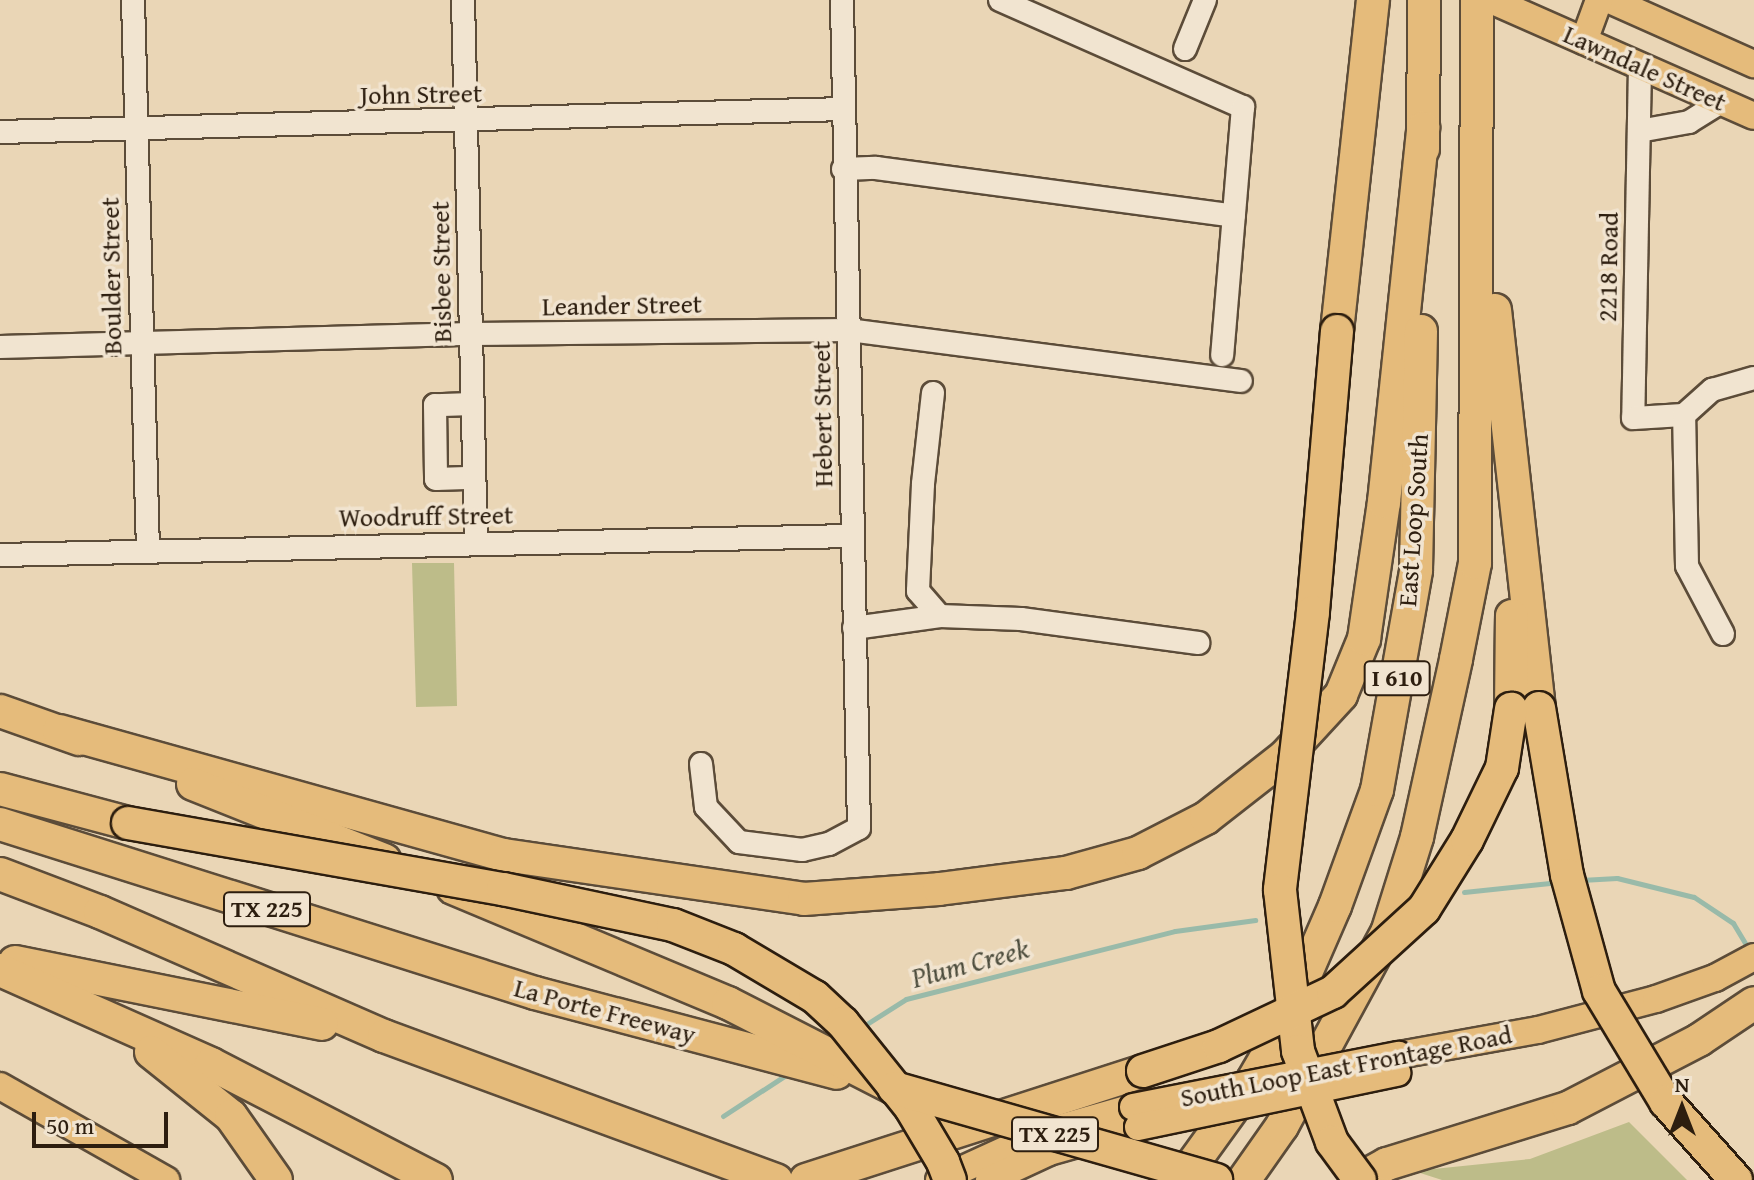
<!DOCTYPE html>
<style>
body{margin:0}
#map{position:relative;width:1754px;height:1180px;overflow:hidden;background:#ead6b6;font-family:"Gentium Book Plus",serif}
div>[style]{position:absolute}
.green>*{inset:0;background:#bdbc89}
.stream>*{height:5px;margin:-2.5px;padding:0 2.5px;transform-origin:2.5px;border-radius:2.5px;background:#99baa9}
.roads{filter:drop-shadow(2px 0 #5c4c39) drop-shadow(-2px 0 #5c4c39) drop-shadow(0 2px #5c4c39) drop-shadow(0 -2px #5c4c39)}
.minor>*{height:22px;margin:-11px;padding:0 11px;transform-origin:11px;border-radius:11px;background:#f1e4d0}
.major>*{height:26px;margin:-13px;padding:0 13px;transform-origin:13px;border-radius:13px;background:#e5bb7b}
.highway>*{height:32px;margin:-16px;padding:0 16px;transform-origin:16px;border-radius:16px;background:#e5bb7b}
.bridges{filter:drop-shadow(2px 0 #2d1e0f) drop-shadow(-2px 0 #2d1e0f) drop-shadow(0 2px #2d1e0f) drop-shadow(0 -2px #2d1e0f)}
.major-bridge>*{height:26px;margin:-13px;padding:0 13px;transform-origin:13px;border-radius:13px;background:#e5bb7b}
.highway-bridge>*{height:32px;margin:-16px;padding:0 16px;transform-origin:16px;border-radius:16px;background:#e5bb7b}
span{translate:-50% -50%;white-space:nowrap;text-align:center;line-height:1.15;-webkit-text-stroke:7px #f1e4d0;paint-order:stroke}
.shield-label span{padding:2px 6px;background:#f1e4d0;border:2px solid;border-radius:6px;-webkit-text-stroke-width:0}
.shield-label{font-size:24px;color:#2d1e0f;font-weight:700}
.street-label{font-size:26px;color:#2d1e0f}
.water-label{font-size:28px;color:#4d4d3d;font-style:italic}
.north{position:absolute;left:1642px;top:1068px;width:80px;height:80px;-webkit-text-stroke:6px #f1e4d0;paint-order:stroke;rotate:0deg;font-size:22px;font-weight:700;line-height:32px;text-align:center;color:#2d1e0f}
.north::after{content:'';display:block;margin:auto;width:28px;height:36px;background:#2d1e0f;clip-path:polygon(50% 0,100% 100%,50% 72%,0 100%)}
.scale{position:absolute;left:32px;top:1112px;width:136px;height:36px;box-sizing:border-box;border:4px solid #2d1e0f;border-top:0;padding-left:10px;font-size:24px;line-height:28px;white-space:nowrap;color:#2d1e0f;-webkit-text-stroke:6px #f1e4d0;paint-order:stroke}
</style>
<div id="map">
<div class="green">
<i style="clip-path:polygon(412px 563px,454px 563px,457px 706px,416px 707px)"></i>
<i style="clip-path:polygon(1629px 1122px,1687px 1180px,1442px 1180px,1414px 1171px,1530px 1159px)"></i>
</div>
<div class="stream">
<i style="left:1581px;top:880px;width:36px;rotate:-3deg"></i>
<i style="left:1617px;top:878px;width:79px;rotate:13.9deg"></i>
<i style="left:1694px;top:897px;width:47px;rotate:33.7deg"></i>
<i style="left:1733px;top:923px;width:31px;rotate:59deg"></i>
<i style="left:1464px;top:892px;width:96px;rotate:-6deg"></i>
<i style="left:862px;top:1027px;width:52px;rotate:-32.5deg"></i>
<i style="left:906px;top:999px;width:277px;rotate:-14.2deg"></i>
<i style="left:1175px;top:931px;width:81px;rotate:-7.8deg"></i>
<i style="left:723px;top:1116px;width:79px;rotate:-33.1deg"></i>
</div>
<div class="roads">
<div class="minor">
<i style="left:133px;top:0;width:551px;rotate:88.44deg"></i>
<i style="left:463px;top:0;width:543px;rotate:88.63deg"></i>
<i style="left:1000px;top:0;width:266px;rotate:23.8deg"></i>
<i style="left:1243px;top:107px;width:249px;rotate:94.8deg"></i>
<i style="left:1185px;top:49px;width:53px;rotate:-67.8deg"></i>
<i style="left:1640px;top:66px;width:352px;rotate:91.1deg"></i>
<i style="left:1633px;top:418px;width:51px;rotate:-3.4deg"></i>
<i style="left:1639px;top:131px;width:51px;rotate:-10.2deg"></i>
<i style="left:1689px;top:122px;width:38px;rotate:-32deg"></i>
<i style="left:0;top:132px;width:843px;rotate:-1.56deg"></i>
<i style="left:843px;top:169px;width:33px;rotate:-2deg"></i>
<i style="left:876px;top:168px;width:361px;rotate:7.6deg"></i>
<i style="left:0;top:347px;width:470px;rotate:-1.6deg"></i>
<i style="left:470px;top:334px;width:379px;rotate:-0.6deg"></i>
<i style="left:849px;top:330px;width:395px;rotate:7.4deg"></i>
<i style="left:933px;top:393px;width:92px;rotate:96.3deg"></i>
<i style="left:923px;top:484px;width:107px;rotate:92.7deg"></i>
<i style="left:918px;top:591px;width:33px;rotate:49deg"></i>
<i style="left:940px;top:616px;width:81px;rotate:2.1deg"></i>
<i style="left:1021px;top:619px;width:179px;rotate:7.7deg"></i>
<i style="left:472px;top:404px;width:37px;rotate:178deg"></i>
<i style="left:435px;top:405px;width:74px;rotate:89.2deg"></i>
<i style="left:436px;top:479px;width:38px;rotate:-2deg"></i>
<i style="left:0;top:555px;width:853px;rotate:-1.28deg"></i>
<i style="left:854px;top:628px;width:87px;rotate:-7.9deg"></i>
<i style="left:1723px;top:634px;width:77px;rotate:-117.9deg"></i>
<i style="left:1687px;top:566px;width:151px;rotate:-91.1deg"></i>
<i style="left:1684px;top:415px;width:38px;rotate:-42deg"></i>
<i style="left:1712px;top:390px;width:44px;rotate:-15.9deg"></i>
<i style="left:701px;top:764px;width:43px;rotate:83.4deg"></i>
<i style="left:706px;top:807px;width:48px;rotate:46.7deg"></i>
<i style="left:739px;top:842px;width:64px;rotate:7.2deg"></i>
<i style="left:802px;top:850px;width:28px;rotate:-13deg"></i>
<i style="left:829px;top:844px;width:34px;rotate:-28deg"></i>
<i style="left:859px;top:828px;width:828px;rotate:-91.18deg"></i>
</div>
<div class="major">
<i style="left:1491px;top:0;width:287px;rotate:23.8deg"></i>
<i style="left:1610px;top:0;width:158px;rotate:24deg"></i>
<i style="left:1584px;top:41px;width:44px;rotate:-69.9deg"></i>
<i style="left:1399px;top:1055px;width:141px;rotate:-10.2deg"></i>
<i style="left:1538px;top:1030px;width:122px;rotate:-14.7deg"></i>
<i style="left:1656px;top:999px;width:63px;rotate:-19.6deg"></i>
<i style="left:1715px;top:978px;width:44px;rotate:-28.3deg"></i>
<i style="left:0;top:1086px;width:191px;rotate:29.5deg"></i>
<i style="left:939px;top:1180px;width:113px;rotate:-24.5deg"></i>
<i style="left:1042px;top:1133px;width:95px;rotate:-15.9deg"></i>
<i style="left:989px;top:1180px;width:66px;rotate:-25deg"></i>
<i style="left:1049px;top:1152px;width:92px;rotate:-15.7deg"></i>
</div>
<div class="highway">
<i style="left:1423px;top:149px;width:149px;rotate:-89.6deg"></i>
<i style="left:1495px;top:310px;width:400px;rotate:83.7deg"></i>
<i style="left:1337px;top:331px;width:333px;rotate:-83.8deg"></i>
<i style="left:1511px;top:709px;width:93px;rotate:-89.4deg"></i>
<i style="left:0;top:711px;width:84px;rotate:19.5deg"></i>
<i style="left:59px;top:731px;width:462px;rotate:15.6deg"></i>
<i style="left:504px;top:855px;width:303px;rotate:8.3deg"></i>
<i style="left:804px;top:899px;width:135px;rotate:-4.2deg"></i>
<i style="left:939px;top:889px;width:128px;rotate:-7.2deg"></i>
<i style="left:1066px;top:873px;width:75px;rotate:-15.5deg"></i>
<i style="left:1138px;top:853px;width:76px;rotate:-27.2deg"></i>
<i style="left:1206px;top:818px;width:100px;rotate:-38.1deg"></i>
<i style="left:1285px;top:756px;width:83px;rotate:-47.4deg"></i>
<i style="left:1341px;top:695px;width:61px;rotate:-67.7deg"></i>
<i style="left:1364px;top:639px;width:138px;rotate:-81.7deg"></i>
<i style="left:1384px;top:502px;width:376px;rotate:-84deg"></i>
<i style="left:193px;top:784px;width:206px;rotate:21.7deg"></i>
<i style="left:0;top:789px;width:132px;rotate:14.9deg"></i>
<i style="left:0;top:824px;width:561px;rotate:17.53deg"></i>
<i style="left:535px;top:993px;width:312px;rotate:14.8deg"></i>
<i style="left:0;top:874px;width:107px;rotate:20.8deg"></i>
<i style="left:100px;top:912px;width:310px;rotate:23.6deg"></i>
<i style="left:384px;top:1036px;width:418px;rotate:20.2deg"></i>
<i style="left:453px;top:888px;width:298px;rotate:22.7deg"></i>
<i style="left:728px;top:1003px;width:186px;rotate:27.1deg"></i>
<i style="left:15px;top:962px;width:313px;rotate:11.4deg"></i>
<i style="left:0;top:970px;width:231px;rotate:24deg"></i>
<i style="left:211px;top:1064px;width:253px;rotate:27.3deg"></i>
<i style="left:151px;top:1052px;width:102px;rotate:38.7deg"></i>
<i style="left:231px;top:1116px;width:78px;rotate:54.9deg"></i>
<i style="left:806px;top:1180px;width:354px;rotate:-17.9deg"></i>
<i style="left:1181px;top:1180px;width:123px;rotate:-54.2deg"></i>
<i style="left:1253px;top:1080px;width:50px;rotate:-59.8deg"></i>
<i style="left:1278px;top:1037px;width:143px;rotate:-66.5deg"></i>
<i style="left:1335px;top:906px;width:123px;rotate:-70.1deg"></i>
<i style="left:1377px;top:790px;width:223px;rotate:-79.9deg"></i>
<i style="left:1416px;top:570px;width:239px;rotate:-88.8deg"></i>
<i style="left:1244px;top:1180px;width:66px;rotate:-54.9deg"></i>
<i style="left:1282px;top:1126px;width:220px;rotate:-61.5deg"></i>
<i style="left:1387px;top:933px;width:101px;rotate:-72.6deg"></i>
<i style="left:1417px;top:837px;width:182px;rotate:-77.6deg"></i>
<i style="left:1456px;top:659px;width:98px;rotate:-78.8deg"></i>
<i style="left:1475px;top:563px;width:563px;rotate:-89.8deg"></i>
<i style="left:1358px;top:1180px;width:33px;rotate:-29deg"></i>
<i style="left:1387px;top:1164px;width:189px;rotate:-17.2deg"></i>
<i style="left:1568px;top:1108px;width:148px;rotate:-27.4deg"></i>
<i style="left:1699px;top:1040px;width:66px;rotate:-33.9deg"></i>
</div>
</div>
<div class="bridges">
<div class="major-bridge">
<i style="left:1133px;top:1107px;width:271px;rotate:-11.1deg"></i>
<i style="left:1138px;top:1127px;width:265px;rotate:-11.8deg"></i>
</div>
<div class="highway-bridge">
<i style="left:1337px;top:331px;width:282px;rotate:94.9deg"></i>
<i style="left:1313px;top:612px;width:280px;rotate:96.8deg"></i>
<i style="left:1280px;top:890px;width:162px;rotate:83.6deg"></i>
<i style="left:1298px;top:1051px;width:97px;rotate:69.5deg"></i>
<i style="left:1332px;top:1142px;width:47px;rotate:53.6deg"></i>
<i style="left:1539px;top:708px;width:169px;rotate:80.5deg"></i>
<i style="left:1567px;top:875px;width:120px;rotate:74.6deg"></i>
<i style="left:1599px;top:991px;width:130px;rotate:58.9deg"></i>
<i style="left:1666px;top:1102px;width:105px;rotate:48.1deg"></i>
<i style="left:128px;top:823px;width:381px;rotate:10deg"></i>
<i style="left:503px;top:889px;width:174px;rotate:12deg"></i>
<i style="left:673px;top:925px;width:66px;rotate:21.5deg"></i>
<i style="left:734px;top:949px;width:94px;rotate:30.7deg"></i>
<i style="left:815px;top:997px;width:38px;rotate:43deg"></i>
<i style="left:843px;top:1023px;width:109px;rotate:51.3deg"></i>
<i style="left:911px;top:1108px;width:63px;rotate:59.3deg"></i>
<i style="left:943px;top:1162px;width:19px;rotate:69deg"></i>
<i style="left:1143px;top:1071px;width:80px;rotate:-18.2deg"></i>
<i style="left:1219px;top:1046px;width:126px;rotate:-25.3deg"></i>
<i style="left:1333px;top:992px;width:123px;rotate:-42.4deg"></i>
<i style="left:1424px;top:909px;width:81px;rotate:-58.1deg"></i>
<i style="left:1467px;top:840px;width:80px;rotate:-64.1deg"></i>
<i style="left:1502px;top:768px;width:60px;rotate:-81.3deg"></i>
<i style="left:894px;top:1088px;width:335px;rotate:15.9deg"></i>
</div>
</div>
<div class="shield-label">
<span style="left:1397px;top:678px">I 610</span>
<span style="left:267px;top:909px">TX 225</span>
<span style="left:1055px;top:1134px">TX 225</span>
</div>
<div class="street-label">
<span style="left:1645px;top:68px;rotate:24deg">Lawndale Street</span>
<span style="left:421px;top:94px;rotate:-1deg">John Street</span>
<span style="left:1608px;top:267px;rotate:-89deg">2218 Road</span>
<span style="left:441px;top:272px;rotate:-91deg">Bisbee Street</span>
<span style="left:111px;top:276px;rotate:-91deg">Boulder Street</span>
<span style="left:622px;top:305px;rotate:-1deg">Leander Street</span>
<span style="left:822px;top:414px;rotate:-91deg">Hebert Street</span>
<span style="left:426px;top:516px;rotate:-1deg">Woodruff Street</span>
<span style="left:1413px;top:520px;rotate:-86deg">East Loop South</span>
<span style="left:605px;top:1011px;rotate:15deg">La Porte Freeway</span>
<span style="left:1346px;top:1066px;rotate:-11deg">South Loop East Frontage Road</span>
</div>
<div class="water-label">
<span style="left:970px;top:963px;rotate:-15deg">Plum Creek</span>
</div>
<div class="north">N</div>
<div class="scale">50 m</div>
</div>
